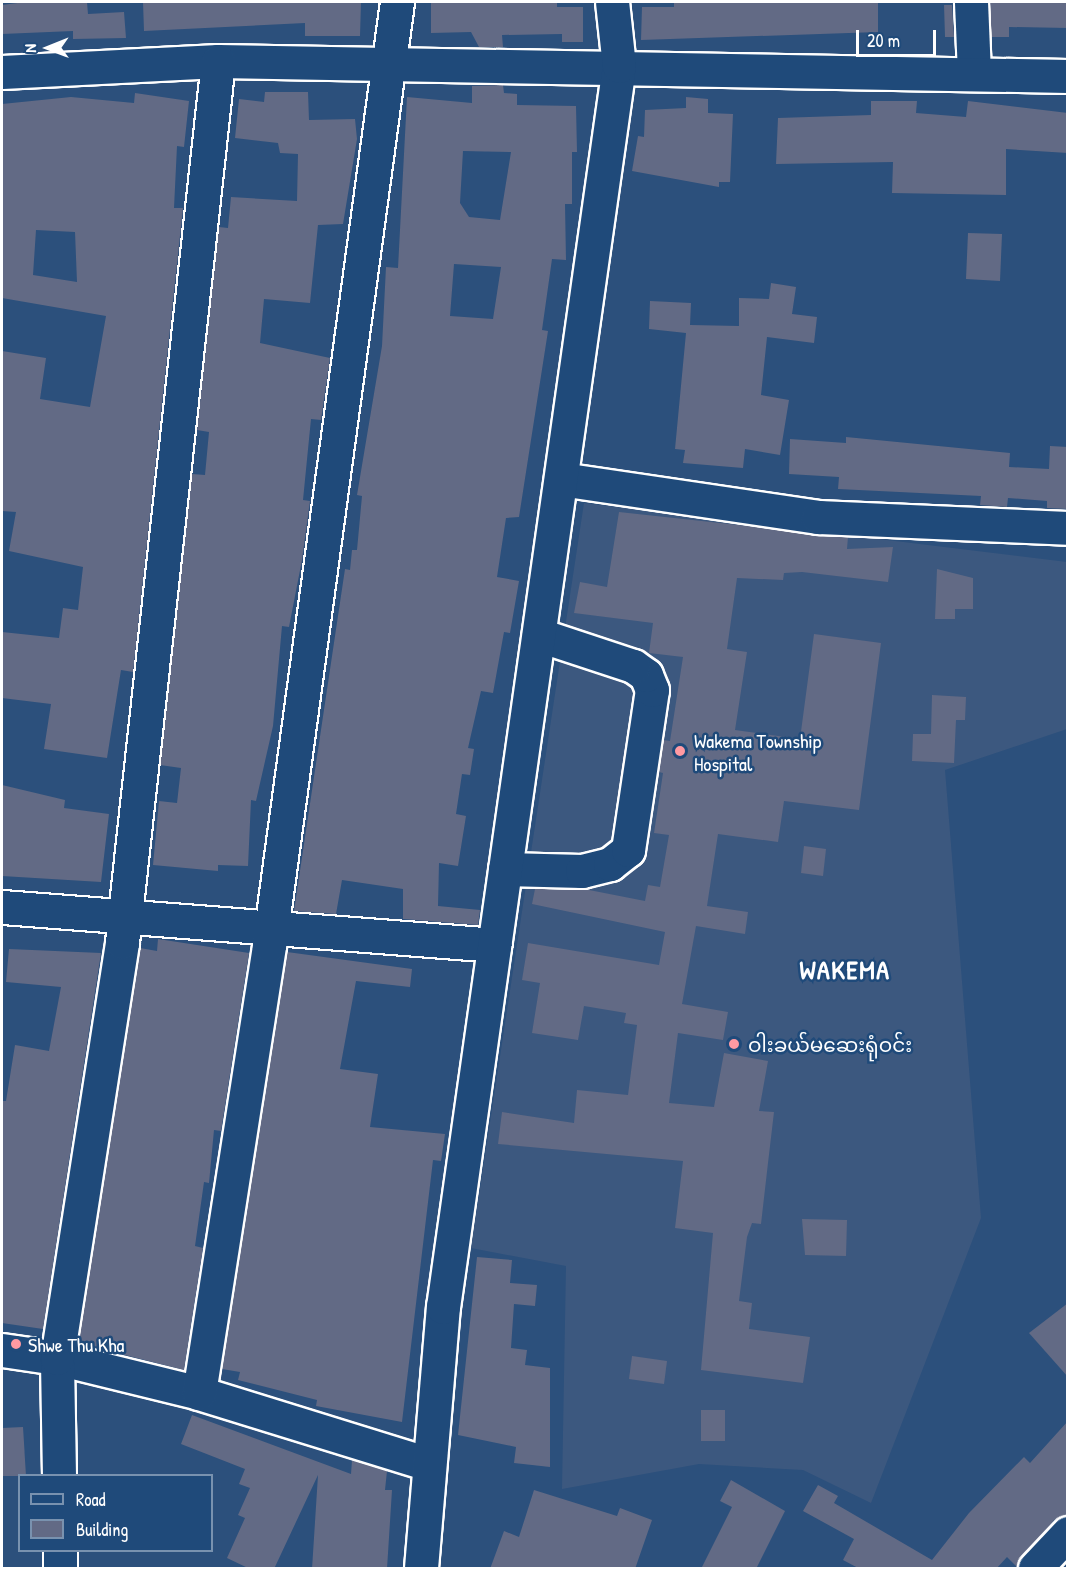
<!DOCTYPE html>
<meta charset="utf-8">
<style>
body{margin:0}
#map{position:relative;width:1069px;height:1570px;overflow:hidden;background:#2c507c;font-family:"Patrick Hand","Noto Sans Myanmar",sans-serif}
div>[style]{position:absolute}
.built>*{inset:0;background:#3c587f}
.building>*{inset:0;background:#626a85}
.roads{filter:drop-shadow(2px 0 #fff) drop-shadow(-2px 0 #fff) drop-shadow(0 2px #fff) drop-shadow(0 -2px #fff)}
.minor>*{height:33px;margin:-16.5px;padding:0 16.5px;transform-origin:16.5px;border-radius:16.5px;background:#1f4a7a}
.dots>*{width:16px;height:16px;translate:-50% -50%;box-sizing:border-box;border:3px solid #1f4a7a;border-radius:50%}
span{translate:-50% -50%;white-space:nowrap;text-align:center;line-height:1.15;-webkit-text-stroke:5px #1f4a7a;paint-order:stroke}
.poi-label{font-size:20px;color:#fff}
.left{translate:0 -50%;text-align:left}
.district-label{font-size:26px;color:#fff;font-weight:700;letter-spacing:1.5px}
.frame{position:absolute;inset:0;border:3px solid #fff;pointer-events:none}
.legend{position:absolute;left:18px;top:1474px;width:195px;height:78px;box-sizing:border-box;background:#1f4a7a;border:2px solid #7992af;margin:0;padding:8px 10px;list-style:none;font-size:18px;color:#fff}
.legend li{display:flex;align-items:center;gap:12px;height:30px}
.legend b{width:30px;border:2px solid #7992af}
.north{position:absolute;left:18px;top:18px;width:60px;height:60px;-webkit-text-stroke:4px #1f4a7a;paint-order:stroke;rotate:269deg;font-size:16px;font-weight:700;line-height:24px;text-align:center;color:#fff}
.north::after{content:'';display:block;margin:auto;width:21px;height:27px;background:#fff;clip-path:polygon(50% 0,100% 100%,50% 72%,0 100%)}
.scale{position:absolute;left:856px;top:30px;width:80px;height:27px;box-sizing:border-box;border:3px solid #fff;border-top:0;padding-left:8px;font-size:18px;line-height:21px;white-space:nowrap;color:#fff;-webkit-text-stroke:4px #1f4a7a;paint-order:stroke}
</style>
<div id="map">
<div class="built">
<i style="clip-path:polygon(584px 503px,1067px 562px,1067px 729px,945px 770px,981px 1218px,871px 1503px,803px 1470px,699px 1464px,562px 1489px,566px 1266px,471px 1248px)"></i>
</div>
<div class="building">
<i style="clip-path:polygon(25px 2px,87px 2px,88px 14px,124px 12px,126px 38px,73px 39px,73px 31px,2px 34px,2px 5px)"></i>
<i style="clip-path:polygon(143px 2px,361px 2px,360px 36px,305px 36px,305px 23px,144px 31px)"></i>
<i style="clip-path:polygon(431px 2px,557px 2px,557px 7px,583px 7px,583px 42px,562px 42px,562px 34px,502px 35px,503px 47px,479px 47px,471px 32px,431px 33px)"></i>
<i style="clip-path:polygon(674px 2px,878px 2px,878px 32px,641px 40px,642px 7px,674px 7px)"></i>
<i style="clip-path:polygon(990px 2px,1068px 2px,1068px 28px,1009px 27px,1009px 37px,991px 37px)"></i>
<i style="clip-path:polygon(944px 5px,952px 5px,954px 37px,945px 37px)"></i>
<i style="clip-path:polygon(evenodd,503px 85px,504px 93px,517px 94px,517px 105px,576px 106px,577px 152px,572px 152px,572px 204px,565px 204px,566px 260px,552px 259px,542px 330px,548px 331px,519px 517px,506px 518px,497px 577px,519px 581px,510px 633px,504px 632px,493px 693px,481px 691px,468px 748px,474px 749px,470px 775px,462px 774px,456px 814px,466px 816px,458px 866px,439px 863px,438px 906px,480px 910px,478px 925px,403px 919px,403px 889px,342px 880px,336px 914px,294px 911px,345px 569px,350px 570px,352px 550px,357px 550px,362px 496px,357px 495px,382px 346px,386px 267px,398px 268px,407px 97px,472px 103px,472px 86px,503px 85px,463px 151px,511px 152px,500px 220px,469px 217px,460px 203px,463px 151px,503px 85px,454px 264px,501px 267px,493px 319px,450px 316px,454px 264px)"></i>
<i style="clip-path:polygon(265px 92px,308px 92px,309px 120px,355px 119px,357px 139px,343px 224px,318px 225px,310px 303px,264px 299px,260px 343px,330px 358px,321px 420px,311px 419px,303px 500px,310px 501px,302px 560px,289px 627px,282px 626px,273px 726px,256px 801px,251px 800px,248px 866px,218px 865px,218px 871px,153px 865px,159px 801px,177px 803px,181px 768px,160px 765px,192px 474px,205px 475px,209px 432px,197px 430px,219px 227px,228px 228px,231px 197px,297px 201px,298px 154px,280px 153px,278px 143px,235px 138px,239px 99px,264px 102px)"></i>
<i style="clip-path:polygon(evenodd,135px 93px,189px 101px,184px 147px,177px 146px,174px 208px,183px 208px,133px 672px,121px 670px,107px 758px,44px 749px,51px 704px,2px 698px,2px 632px,59px 638px,63px 608px,78px 610px,83px 567px,9px 551px,16px 512px,2px 511px,2px 351px,46px 358px,40px 399px,90px 407px,106px 316px,2px 298px,2px 104px,71px 97px,134px 103px,135px 93px,36px 230px,75px 232px,77px 282px,33px 275px,36px 230px)"></i>
<i style="clip-path:polygon(686px 97px,708px 99px,708px 113px,733px 114px,730px 182px,719px 182px,719px 187px,632px 171px,638px 136px,644px 137px,645px 110px,686px 108px)"></i>
<i style="clip-path:polygon(871px 101px,917px 101px,916px 113px,966px 117px,968px 101px,1068px 113px,1068px 153px,1006px 149px,1006px 195px,892px 193px,893px 162px,776px 164px,778px 118px,871px 115px)"></i>
<i style="clip-path:polygon(968px 233px,1002px 234px,1000px 281px,966px 279px)"></i>
<i style="clip-path:polygon(771px 283px,796px 287px,792px 314px,817px 317px,814px 343px,767px 337px,761px 395px,789px 400px,780px 455px,745px 449px,743px 468px,683px 463px,685px 450px,675px 449px,686px 333px,649px 329px,650px 301px,691px 303px,690px 325px,739px 326px,739px 298px,769px 299px)"></i>
<i style="clip-path:polygon(846px 437px,1010px 453px,1009px 467px,1049px 469px,1050px 446px,1068px 447px,1068px 509px,1047px 508px,1047px 501px,1008px 498px,1007px 507px,980px 505px,981px 496px,838px 489px,839px 477px,789px 474px,790px 439px,846px 443px)"></i>
<i style="clip-path:polygon(619px 512px,848px 537px,847px 549px,893px 547px,888px 582px,802px 572px,784px 573px,783px 580px,737px 578px,727px 649px,747px 652px,735px 730px,800px 739px,814px 634px,881px 643px,859px 810px,784px 801px,778px 842px,718px 834px,707px 906px,748px 912px,745px 934px,696px 926px,682px 1004px,728px 1012px,723px 1040px,678px 1033px,669px 1103px,714px 1107px,724px 1053px,768px 1061px,759px 1111px,774px 1112px,768px 1163px,761px 1224px,752px 1223px,747px 1237px,739px 1301px,752px 1303px,749px 1329px,810px 1337px,803px 1383px,701px 1370px,713px 1233px,675px 1228px,683px 1161px,498px 1144px,502px 1112px,574px 1123px,577px 1090px,628px 1095px,637px 1025px,624px 1023px,626px 1013px,584px 1006px,578px 1040px,532px 1033px,540px 983px,522px 980px,528px 943px,659px 965px,665px 932px,532px 904px,535px 889px,584px 889px,645px 901px,648px 885px,660px 887px,669px 835px,654px 833px,663px 773px,659px 772px,663px 740px,670px 741px,683px 657px,649px 653px,653px 623px,574px 613px,580px 582px,607px 587px)"></i>
<i style="clip-path:polygon(937px 569px,973px 578px,973px 609px,955px 609px,955px 619px,935px 619px)"></i>
<i style="clip-path:polygon(932px 695px,966px 697px,965px 720px,956px 720px,954px 763px,912px 761px,913px 734px,931px 734px)"></i>
<i style="clip-path:polygon(2px 785px,65px 800px,64px 808px,109px 814px,101px 882px,2px 876px)"></i>
<i style="clip-path:polygon(804px 846px,826px 849px,823px 876px,801px 873px)"></i>
<i style="clip-path:polygon(158px 939px,249px 953px,221px 1131px,214px 1130px,209px 1183px,204px 1182px,195px 1246px,203px 1248px,184px 1370px,117px 1353px,118px 1349px,78px 1344px,140px 948px,157px 951px)"></i>
<i style="clip-path:polygon(9px 949px,101px 953px,43px 1329px,2px 1323px,2px 1101px,6px 1101px,15px 1045px,49px 1051px,61px 987px,6px 982px)"></i>
<i style="clip-path:polygon(287px 952px,412px 969px,410px 987px,356px 981px,340px 1069px,378px 1074px,370px 1127px,445px 1134px,441px 1161px,433px 1160px,402px 1422px,316px 1406px,317px 1400px,238px 1380px,240px 1372px,222px 1369px)"></i>
<i style="clip-path:polygon(802px 1219px,847px 1220px,846px 1256px,805px 1255px)"></i>
<i style="clip-path:polygon(477px 1257px,512px 1260px,510px 1283px,537px 1285px,535px 1306px,514px 1304px,511px 1348px,527px 1350px,525px 1365px,550px 1368px,550px 1467px,514px 1463px,516px 1447px,458px 1435px)"></i>
<i style="clip-path:polygon(1068px 1303px,1068px 1377px,1029px 1333px)"></i>
<i style="clip-path:polygon(632px 1356px,667px 1361px,664px 1384px,629px 1379px)"></i>
<i style="clip-path:polygon(701px 1410px,725px 1410px,725px 1441px,701px 1441px)"></i>
<i style="clip-path:polygon(192px 1415px,351px 1474px,352px 1460px,387px 1471px,385px 1490px,392px 1490px,387px 1569px,312px 1569px,318px 1475px,274px 1569px,250px 1569px,227px 1558px,245px 1518px,238px 1515px,250px 1488px,239px 1484px,245px 1469px,181px 1444px)"></i>
<i style="clip-path:polygon(1068px 1421px,1068px 1515px,1054px 1520px,1017px 1567px,1007px 1557px,996px 1569px,860px 1569px,843px 1560px,854px 1539px,803px 1511px,818px 1485px,838px 1496px,834px 1503px,932px 1560px,969px 1513px,1024px 1457px,1030px 1463px)"></i>
<i style="clip-path:polygon(23px 1427px,26px 1476px,2px 1476px,2px 1428px)"></i>
<i style="clip-path:polygon(731px 1480px,785px 1511px,756px 1569px,701px 1569px,732px 1507px,720px 1501px)"></i>
<i style="clip-path:polygon(534px 1490px,617px 1516px,620px 1508px,652px 1520px,635px 1569px,490px 1569px,504px 1531px,519px 1537px)"></i>
</div>
<div class="roads">
<div class="minor">
<i style="left:971px;top:2px;width:72px;rotate:87.6deg"></i>
<i style="left:2px;top:72px;width:216px;rotate:-2.9deg"></i>
<i style="left:218px;top:61px;width:850px;rotate:1.01deg"></i>
<i style="left:561px;top:479px;width:260px;rotate:8.4deg"></i>
<i style="left:818px;top:517px;width:250px;rotate:2.5deg"></i>
<i style="left:505px;top:869px;width:77px;rotate:1.5deg"></i>
<i style="left:582px;top:871px;width:29px;rotate:-14deg"></i>
<i style="left:610px;top:864px;width:23px;rotate:-38deg"></i>
<i style="left:628px;top:850px;width:162px;rotate:-81.5deg"></i>
<i style="left:652px;top:690px;width:16px;rotate:-112deg"></i>
<i style="left:646px;top:675px;width:16px;rotate:-145deg"></i>
<i style="left:633px;top:666px;width:99px;rotate:-161.7deg"></i>
<i style="left:2px;top:907px;width:494px;rotate:4.4deg"></i>
<i style="left:2px;top:1350px;width:56px;rotate:8.3deg"></i>
<i style="left:57px;top:1358px;width:146px;rotate:13.8deg"></i>
<i style="left:199px;top:1393px;width:240px;rotate:17.2deg"></i>
<i style="left:199px;top:1393px;width:453px;rotate:-81.1deg"></i>
<i style="left:269px;top:945px;width:952px;rotate:-82.27deg"></i>
<i style="left:59px;top:1476px;width:118px;rotate:-91deg"></i>
<i style="left:57px;top:1358px;width:421px;rotate:-81.1deg"></i>
<i style="left:122px;top:942px;width:886px;rotate:-83.78deg"></i>
<i style="left:60px;top:1550px;width:18px;rotate:90deg"></i>
<i style="left:421px;top:1568px;width:262px;rotate:-85.2deg"></i>
<i style="left:443px;top:1307px;width:1253px;rotate:-81.93deg"></i>
<i style="left:619px;top:66px;width:64px;rotate:-96.2deg"></i>
<i style="left:1035px;top:1568px;width:48px;rotate:-46.7deg"></i>
</div>
</div>
<div class="dots">
<i style="left:680px;top:751px;background:#ff9aa2"></i>
<i style="left:734px;top:1044px;background:#ff9aa2"></i>
<i style="left:16px;top:1344px;background:#ff9aa2"></i>
</div>
<div class="poi-label">
<span class="left" style="left:694px;top:752px">Wakema Township<br>Hospital</span>
<span class="left" style="left:748px;top:1044px">ဝါးခယ်မဆေးရုံဝင်း</span>
<span class="left" style="left:28px;top:1344px">Shwe Thu Kha</span>
</div>
<div class="district-label">
<span style="left:845px;top:970px">WAKEMA</span>
</div>
<div class="frame"></div>
<ul class="legend">
<li><b style="height:8px;background:#1f4a7a"></b>Road</li>
<li><b style="height:16px;background:#626a85"></b>Building</li>
</ul>
<div class="north">N</div>
<div class="scale">20 m</div>
</div>
